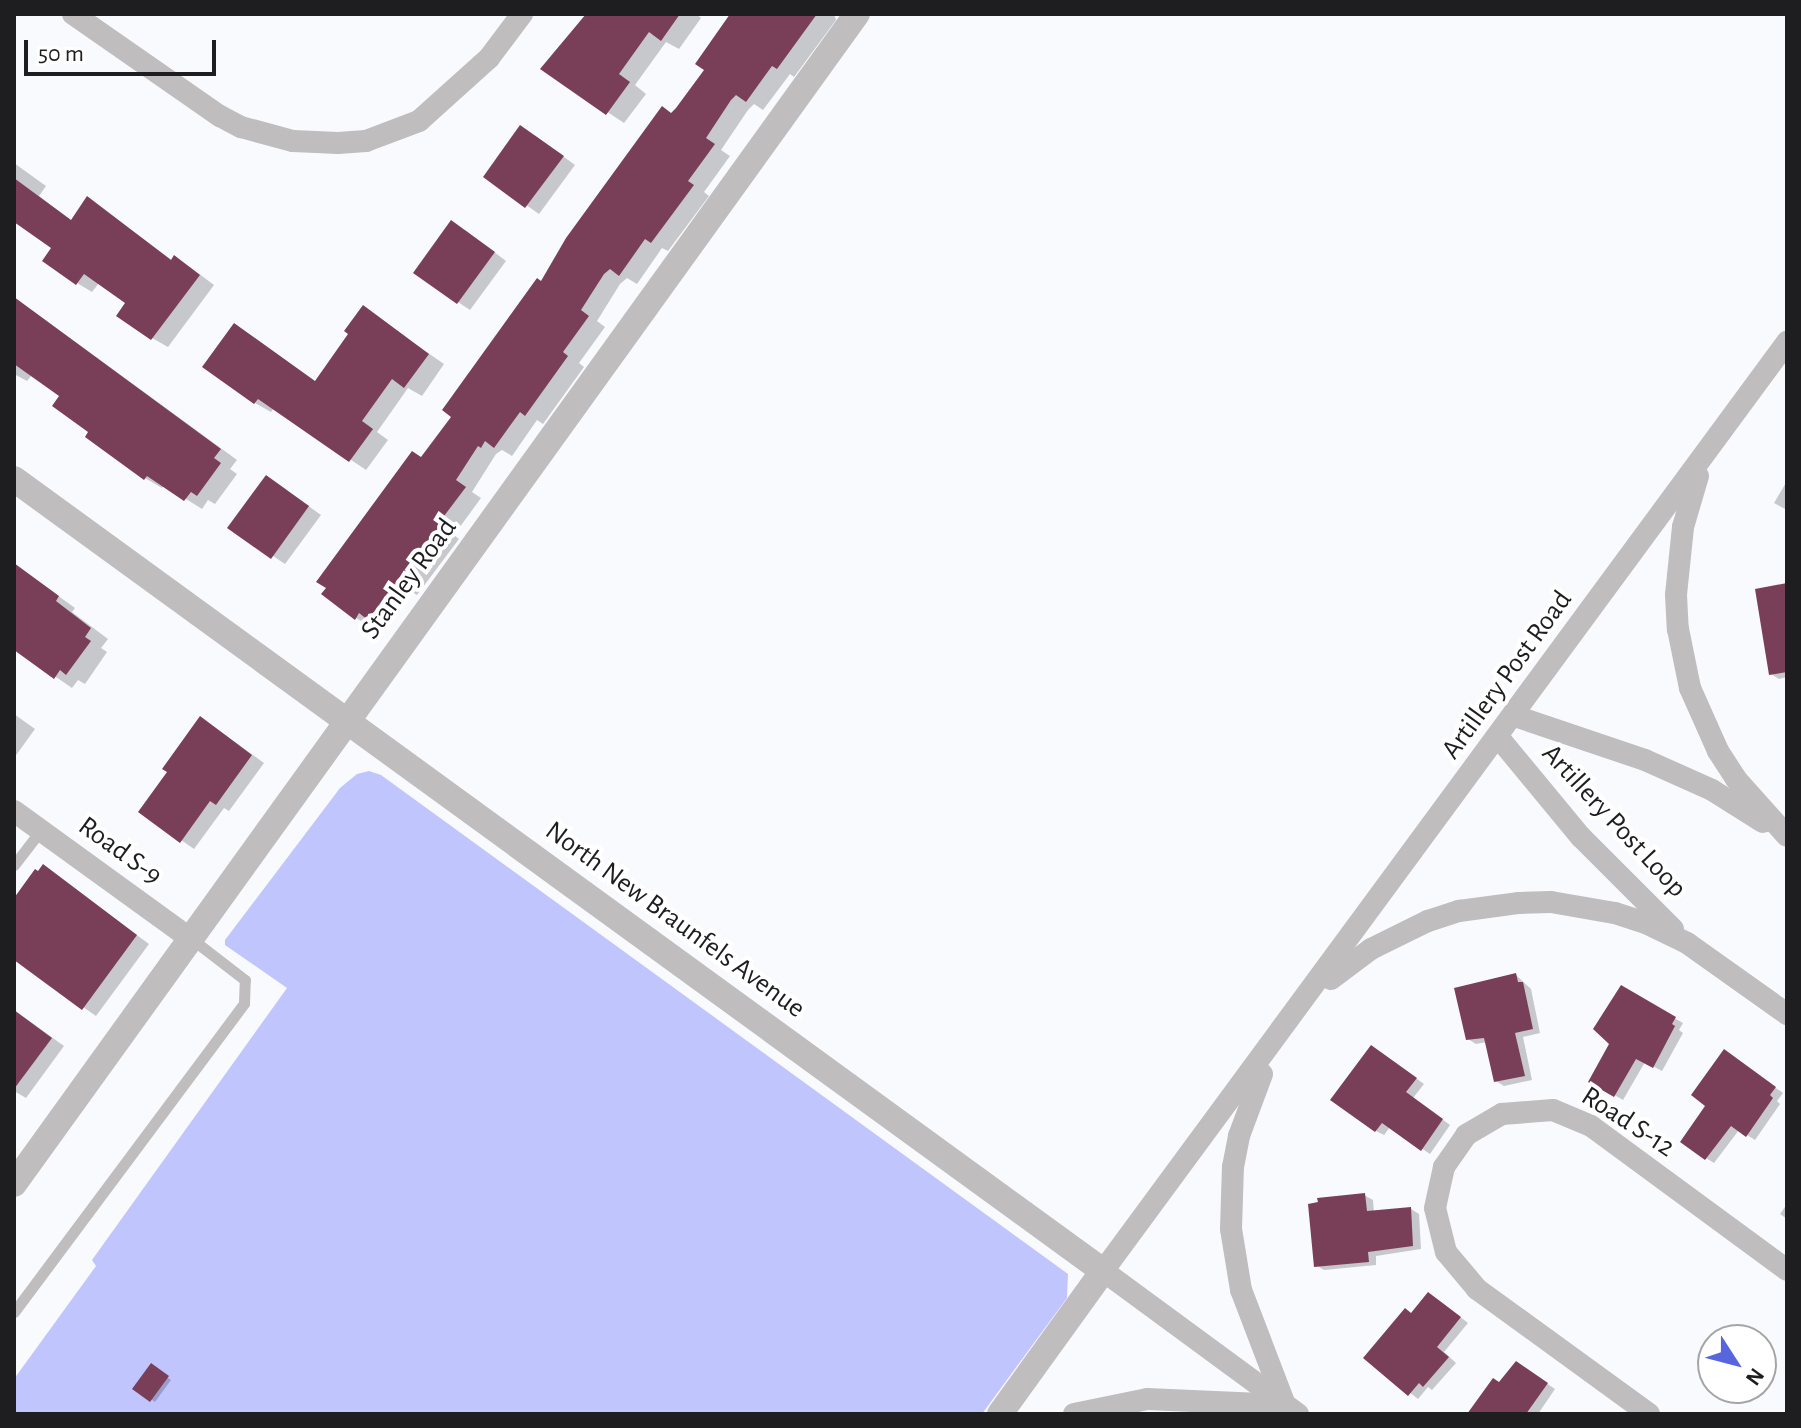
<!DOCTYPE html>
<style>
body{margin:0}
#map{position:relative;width:1801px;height:1428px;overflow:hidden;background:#f9fafe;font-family:"Alegreya Sans",sans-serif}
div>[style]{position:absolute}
.green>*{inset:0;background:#c1c5fe}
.shadow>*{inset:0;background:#0003}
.building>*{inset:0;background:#7a3f58}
.service>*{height:11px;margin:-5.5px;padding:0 5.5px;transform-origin:5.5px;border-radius:5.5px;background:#bfbdbd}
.minor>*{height:22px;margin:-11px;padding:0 11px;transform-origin:11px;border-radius:11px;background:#bfbdbd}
.tertiary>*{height:26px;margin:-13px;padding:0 13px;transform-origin:13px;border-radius:13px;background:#bfbdbd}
span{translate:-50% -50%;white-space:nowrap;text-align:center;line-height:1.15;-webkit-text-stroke:8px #fff;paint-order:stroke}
.street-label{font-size:28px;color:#1e1e20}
.frame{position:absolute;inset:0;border:16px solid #1e1e20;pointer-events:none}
.north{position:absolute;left:1697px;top:1324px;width:80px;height:80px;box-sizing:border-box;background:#fff;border:2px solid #a5a5a6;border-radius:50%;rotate:126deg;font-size:22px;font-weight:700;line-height:32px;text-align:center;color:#1e1e20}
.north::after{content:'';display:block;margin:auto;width:28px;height:36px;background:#5766dd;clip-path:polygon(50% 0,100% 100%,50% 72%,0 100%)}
.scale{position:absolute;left:24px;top:40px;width:192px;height:36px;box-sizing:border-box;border:4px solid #1e1e20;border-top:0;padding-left:10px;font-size:24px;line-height:28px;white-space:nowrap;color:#1e1e20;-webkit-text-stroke:6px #fff;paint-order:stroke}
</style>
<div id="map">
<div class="green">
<i style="clip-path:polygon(369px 771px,381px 775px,1068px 1274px,1067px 1298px,982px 1414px,14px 1414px,14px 1379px,96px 1266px,92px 1260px,287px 988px,225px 945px,225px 940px,340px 788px,357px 774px)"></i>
</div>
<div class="shadow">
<i style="clip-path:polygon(588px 14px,696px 14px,701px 18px,679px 49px,666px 42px,635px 85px,646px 94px,624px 123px,543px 69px)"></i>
<i style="clip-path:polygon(733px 14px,834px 14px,836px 20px,794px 77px,790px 74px,763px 110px,754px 104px,748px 110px,721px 150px,730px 156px,704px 192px,709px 196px,668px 251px,662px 248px,637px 284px,627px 278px,620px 284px,597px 321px,605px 327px,579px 363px,584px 367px,543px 424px,537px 420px,512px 456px,502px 450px,496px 454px,472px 492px,481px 498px,454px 535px,459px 539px,417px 595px,412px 592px,386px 628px,376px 622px,373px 628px,356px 618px,324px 594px,454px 417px,542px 283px,707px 69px)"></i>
<i style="clip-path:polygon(534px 135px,575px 165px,539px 214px,486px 177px)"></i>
<i style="clip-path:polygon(14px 163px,46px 186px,39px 196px,72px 221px,88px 198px,173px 261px,174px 258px,190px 267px,214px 285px,168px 347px,152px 338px,128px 302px,99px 283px,92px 292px,77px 283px,54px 248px,19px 223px,14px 225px)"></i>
<i style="clip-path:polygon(465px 230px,506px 261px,470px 310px,458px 302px)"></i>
<i style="clip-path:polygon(14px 297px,237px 460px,230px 469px,237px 474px,215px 504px,208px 500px,202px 509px,164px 485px,162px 488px,145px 478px,62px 396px,32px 375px,27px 381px,14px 374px)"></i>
<i style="clip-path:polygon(363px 308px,444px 364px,422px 396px,408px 388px,377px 432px,388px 440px,366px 470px,274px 408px,271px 412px,255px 403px,204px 367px,316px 382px,351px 333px)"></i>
<i style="clip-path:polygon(1787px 481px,1787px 510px,1774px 503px)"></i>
<i style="clip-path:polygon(279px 485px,321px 515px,285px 564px,230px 527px)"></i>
<i style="clip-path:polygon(14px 564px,75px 608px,72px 612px,108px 639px,101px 648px,107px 652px,85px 684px,78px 680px,72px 688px,14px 648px)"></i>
<i style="clip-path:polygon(1787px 585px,1787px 677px,1779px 679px,1771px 674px)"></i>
<i style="clip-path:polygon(14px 714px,35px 729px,14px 758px)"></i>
<i style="clip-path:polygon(213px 726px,264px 763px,229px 811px,224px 808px,194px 849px,141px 812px)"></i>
<i style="clip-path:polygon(44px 867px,149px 944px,96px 1016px,14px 959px,14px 902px)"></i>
<i style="clip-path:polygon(1516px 975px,1531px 989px,1540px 1033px,1523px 1037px,1532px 1080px,1504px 1086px,1496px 1081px,1487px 1042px,1476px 1044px,1468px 1039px)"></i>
<i style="clip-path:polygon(1621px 988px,1683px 1023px,1679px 1030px,1683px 1033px,1662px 1071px,1645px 1062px,1623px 1100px,1590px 1081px,1612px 1044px)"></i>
<i style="clip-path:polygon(14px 1010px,64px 1046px,26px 1098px,14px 1091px)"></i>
<i style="clip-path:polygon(1380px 1052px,1424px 1084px,1413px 1098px,1450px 1125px,1430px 1154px,1390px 1127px,1384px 1135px,1376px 1131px)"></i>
<i style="clip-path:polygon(1732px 1057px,1783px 1093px,1777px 1101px,1780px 1104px,1755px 1140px,1739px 1130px,1714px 1163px,1706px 1158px)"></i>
<i style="clip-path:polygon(1364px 1195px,1373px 1200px,1374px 1213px,1411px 1209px,1419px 1214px,1421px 1249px,1376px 1256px,1376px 1265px,1324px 1270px,1316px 1265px)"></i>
<i style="clip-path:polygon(1787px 1204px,1787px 1219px,1780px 1214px)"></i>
<i style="clip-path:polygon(1437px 1299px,1468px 1323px,1444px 1352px,1456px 1363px,1432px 1390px,1428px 1387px,1418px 1399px,1366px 1358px)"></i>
<i style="clip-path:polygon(152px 1366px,171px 1380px,155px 1402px,135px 1388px)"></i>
<i style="clip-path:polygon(1524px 1368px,1555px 1389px,1538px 1414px,1470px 1414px)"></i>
</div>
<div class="building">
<i style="clip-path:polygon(586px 14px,680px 14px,661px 41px,649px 32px,619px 74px,630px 82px,606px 115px,540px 69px)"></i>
<i style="clip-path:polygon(730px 14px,817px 14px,777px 69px,772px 66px,746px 102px,736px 95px,731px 100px,706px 138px,715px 144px,688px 181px,694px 185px,651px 243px,645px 239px,619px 276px,610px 269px,604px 274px,581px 310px,589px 316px,563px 352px,568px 356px,525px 416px,520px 412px,494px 448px,485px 441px,481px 448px,478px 446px,456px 480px,466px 487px,438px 524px,443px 528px,400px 587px,394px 584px,368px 620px,359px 613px,355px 620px,321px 594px,326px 588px,316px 582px,412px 451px,421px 457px,451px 417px,442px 410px,537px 278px,541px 281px,566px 238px,662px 106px,671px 113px,676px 108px,704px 70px,695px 64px)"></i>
<i style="clip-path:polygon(520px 125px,564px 156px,525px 208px,483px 177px)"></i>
<i style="clip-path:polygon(14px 178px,71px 220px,87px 196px,171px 260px,174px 255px,200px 275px,151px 340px,116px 316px,125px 303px,84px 274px,76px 285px,42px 261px,51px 248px,14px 222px)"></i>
<i style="clip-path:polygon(451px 220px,495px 252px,457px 304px,413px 273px)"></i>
<i style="clip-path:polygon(14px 297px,221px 449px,214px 458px,221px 463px,197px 496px,191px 492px,184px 501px,147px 476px,144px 480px,85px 437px,88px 432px,52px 406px,59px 396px,14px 364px)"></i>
<i style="clip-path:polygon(363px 305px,429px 354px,404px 388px,392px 379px,362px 421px,373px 429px,349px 462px,258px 399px,254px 404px,202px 367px,234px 323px,315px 381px,348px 334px,344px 331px)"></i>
<i style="clip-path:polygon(266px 475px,309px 506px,271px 559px,227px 528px)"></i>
<i style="clip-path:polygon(14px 563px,59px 596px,56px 601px,91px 628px,85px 637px,91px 641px,66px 675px,60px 670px,54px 679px,14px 650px)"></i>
<i style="clip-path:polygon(1787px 583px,1787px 672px,1769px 675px,1755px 589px)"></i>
<i style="clip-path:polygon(200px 716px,252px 755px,216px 805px,210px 801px,180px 843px,138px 812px,167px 772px,162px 769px)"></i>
<i style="clip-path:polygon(43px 864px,137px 935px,82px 1010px,14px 960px,14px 898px,35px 869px,38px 871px)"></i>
<i style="clip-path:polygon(1516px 973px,1518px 982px,1523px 982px,1533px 1029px,1515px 1033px,1525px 1076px,1494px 1082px,1484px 1038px,1466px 1040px,1454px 988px)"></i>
<i style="clip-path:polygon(1621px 985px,1676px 1017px,1672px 1024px,1675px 1026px,1653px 1068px,1636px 1059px,1614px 1097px,1588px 1082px,1609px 1044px,1593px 1029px)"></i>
<i style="clip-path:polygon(14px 1010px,52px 1038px,14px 1089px)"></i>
<i style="clip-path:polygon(1371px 1045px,1417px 1078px,1406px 1092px,1443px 1119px,1421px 1151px,1382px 1123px,1375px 1132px,1330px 1100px)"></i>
<i style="clip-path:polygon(1724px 1049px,1776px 1087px,1770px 1095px,1773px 1098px,1746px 1137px,1731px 1126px,1705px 1160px,1680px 1142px,1705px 1106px,1691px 1095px)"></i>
<i style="clip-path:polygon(1365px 1193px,1367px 1211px,1411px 1207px,1413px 1246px,1368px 1252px,1369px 1262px,1314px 1267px,1308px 1204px,1318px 1202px,1317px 1198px)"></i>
<i style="clip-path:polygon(1428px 1292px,1461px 1317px,1437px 1347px,1449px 1357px,1423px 1387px,1419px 1383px,1408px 1396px,1363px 1358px,1405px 1308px,1411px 1313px)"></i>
<i style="clip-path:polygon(1516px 1361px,1548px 1383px,1526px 1414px,1467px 1414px,1493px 1378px,1499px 1382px)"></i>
<i style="clip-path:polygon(151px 1363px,169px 1376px,150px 1402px,132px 1389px)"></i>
</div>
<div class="service">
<i style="left:14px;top:865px;width:44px;rotate:-52.4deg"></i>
<i style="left:14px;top:1312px;width:385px;rotate:-53.3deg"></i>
<i style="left:244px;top:1003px;width:23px;rotate:-88deg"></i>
<i style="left:245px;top:980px;width:67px;rotate:-142.3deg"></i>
</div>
<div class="minor">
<i style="left:73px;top:14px;width:179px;rotate:34.8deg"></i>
<i style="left:220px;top:116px;width:24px;rotate:28deg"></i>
<i style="left:241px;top:127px;width:54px;rotate:15.1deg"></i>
<i style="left:293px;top:141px;width:45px;rotate:2.5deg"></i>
<i style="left:338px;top:143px;width:28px;rotate:-4deg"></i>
<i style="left:366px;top:141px;width:57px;rotate:-20.7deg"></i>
<i style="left:419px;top:121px;width:94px;rotate:-42deg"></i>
<i style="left:489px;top:58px;width:55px;rotate:-53.1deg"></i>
<i style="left:1698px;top:476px;width:53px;rotate:106.4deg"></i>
<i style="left:1683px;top:527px;width:68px;rotate:95.9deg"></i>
<i style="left:1676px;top:595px;width:34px;rotate:87deg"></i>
<i style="left:1678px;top:629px;width:60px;rotate:78.5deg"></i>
<i style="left:1690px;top:688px;width:69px;rotate:66deg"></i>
<i style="left:1718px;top:751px;width:33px;rotate:57deg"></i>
<i style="left:1736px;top:779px;width:76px;rotate:48.2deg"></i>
<i style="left:1515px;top:716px;width:137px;rotate:18.7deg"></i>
<i style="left:1645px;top:760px;width:73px;rotate:24.1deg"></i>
<i style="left:1712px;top:790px;width:60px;rotate:32.1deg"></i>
<i style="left:1499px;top:738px;width:129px;rotate:50.4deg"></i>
<i style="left:1581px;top:837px;width:130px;rotate:45deg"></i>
<i style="left:14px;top:811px;width:218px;rotate:35.9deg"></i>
<i style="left:1331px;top:979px;width:50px;rotate:-36.9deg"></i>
<i style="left:1371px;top:949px;width:64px;rotate:-26.2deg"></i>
<i style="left:1428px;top:921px;width:33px;rotate:-18deg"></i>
<i style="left:1459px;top:911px;width:61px;rotate:-7.6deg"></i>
<i style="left:1519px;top:903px;width:32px;rotate:-2deg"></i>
<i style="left:1551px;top:902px;width:65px;rotate:9.8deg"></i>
<i style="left:1615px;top:913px;width:33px;rotate:18deg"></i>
<i style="left:1646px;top:923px;width:46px;rotate:26deg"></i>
<i style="left:1687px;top:943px;width:123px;rotate:35.4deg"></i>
<i style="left:1074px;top:1414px;width:75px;rotate:-11.6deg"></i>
<i style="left:1147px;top:1399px;width:138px;rotate:2.5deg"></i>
<i style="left:1285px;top:1405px;width:123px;rotate:-110.9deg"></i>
<i style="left:1241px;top:1290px;width:62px;rotate:-99.3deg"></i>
<i style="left:1231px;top:1229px;width:62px;rotate:-88.2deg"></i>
<i style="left:1233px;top:1167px;width:32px;rotate:-79deg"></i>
<i style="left:1239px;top:1136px;width:66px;rotate:-69.6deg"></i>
<i style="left:1298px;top:1414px;width:242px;rotate:-143.7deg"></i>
<i style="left:1103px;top:1271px;width:1154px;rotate:-53.64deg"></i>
<i style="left:1649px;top:1414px;width:213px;rotate:-144deg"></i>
<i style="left:1477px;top:1289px;width:48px;rotate:-130deg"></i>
<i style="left:1446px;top:1252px;width:45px;rotate:-104deg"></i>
<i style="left:1435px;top:1208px;width:42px;rotate:-77.6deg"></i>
<i style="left:1444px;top:1167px;width:39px;rotate:-55deg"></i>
<i style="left:1466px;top:1135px;width:42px;rotate:-30.3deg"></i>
<i style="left:1502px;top:1114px;width:51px;rotate:-4.5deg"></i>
<i style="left:1553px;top:1110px;width:41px;rotate:22.8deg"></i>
<i style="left:1591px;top:1126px;width:243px;rotate:36.3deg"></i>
</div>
<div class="tertiary">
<i style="left:14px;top:479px;width:1347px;rotate:36.03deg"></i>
<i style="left:1103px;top:1271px;width:176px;rotate:125.8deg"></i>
<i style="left:14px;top:1184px;width:1442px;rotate:-54.23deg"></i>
</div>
<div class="street-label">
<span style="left:409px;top:579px;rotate:-54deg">Stanley Road</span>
<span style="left:1507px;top:675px;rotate:-54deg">Artillery Post Road</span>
<span style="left:1614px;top:821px;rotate:47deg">Artillery Post Loop</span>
<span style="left:120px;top:851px;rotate:36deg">Road S-9</span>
<span style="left:675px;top:920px;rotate:36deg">North New Braunfels Avenue</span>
<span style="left:1628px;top:1122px;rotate:33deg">Road S-12</span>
</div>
<div class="frame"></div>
<div class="north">N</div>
<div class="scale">50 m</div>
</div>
